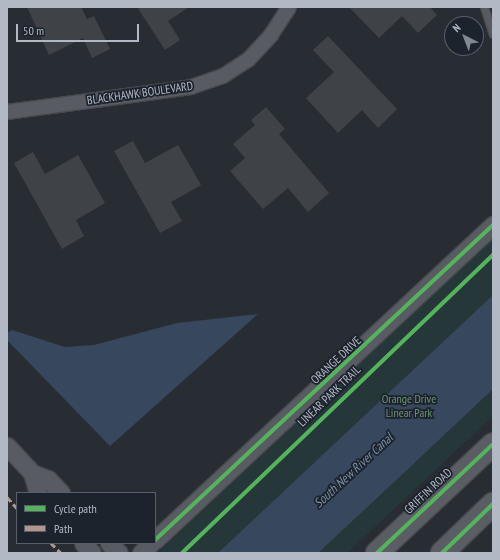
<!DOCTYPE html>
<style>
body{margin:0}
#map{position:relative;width:500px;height:560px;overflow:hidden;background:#282d33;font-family:"PT Sans Narrow",sans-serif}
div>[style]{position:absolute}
.green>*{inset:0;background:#263739}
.water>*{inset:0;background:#37475d}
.building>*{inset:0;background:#3f4348}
.roads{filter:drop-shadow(1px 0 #46494e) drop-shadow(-1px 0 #46494e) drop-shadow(0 1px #46494e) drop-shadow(0 -1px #46494e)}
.service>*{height:7px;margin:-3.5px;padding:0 3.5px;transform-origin:3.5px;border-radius:3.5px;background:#585b62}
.minor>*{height:14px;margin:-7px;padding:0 7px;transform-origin:7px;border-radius:7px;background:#585b62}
.tertiary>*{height:17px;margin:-8.5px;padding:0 8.5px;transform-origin:8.5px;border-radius:8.5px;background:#585b62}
.primary>*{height:22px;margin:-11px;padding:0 11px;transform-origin:11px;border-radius:11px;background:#5a5e64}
.quiet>*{height:3px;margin-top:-1.5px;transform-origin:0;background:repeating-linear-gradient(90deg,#b2968c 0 6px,transparent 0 9px)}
.cycleway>*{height:4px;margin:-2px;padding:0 2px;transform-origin:2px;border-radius:2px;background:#56b35d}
span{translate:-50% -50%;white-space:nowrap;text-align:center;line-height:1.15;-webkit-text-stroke:3.5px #1c232d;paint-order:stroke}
.street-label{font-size:12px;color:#b2b9c5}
.park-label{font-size:12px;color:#6a9473}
.water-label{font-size:13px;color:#7c90ab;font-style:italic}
.frame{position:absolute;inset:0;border:8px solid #b2b9c5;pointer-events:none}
.legend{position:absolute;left:16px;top:492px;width:140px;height:52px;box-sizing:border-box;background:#1c232d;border:1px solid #585f6a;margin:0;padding:5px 7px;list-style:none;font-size:12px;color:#b2b9c5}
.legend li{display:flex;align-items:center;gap:8px;height:20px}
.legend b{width:20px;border:1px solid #585f6a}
.north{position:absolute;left:444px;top:16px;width:40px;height:40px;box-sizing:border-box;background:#1c232d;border:1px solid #585f6a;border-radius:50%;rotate:318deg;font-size:11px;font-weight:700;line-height:16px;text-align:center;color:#b2b9c5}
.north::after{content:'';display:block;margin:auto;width:14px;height:18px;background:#828892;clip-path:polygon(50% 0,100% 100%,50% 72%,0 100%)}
.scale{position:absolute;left:16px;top:24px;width:123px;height:18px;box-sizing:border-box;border:2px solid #b2b9c5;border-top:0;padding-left:5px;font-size:12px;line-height:14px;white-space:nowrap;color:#b2b9c5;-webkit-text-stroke:3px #1c232d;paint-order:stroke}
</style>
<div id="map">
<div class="green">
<i style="clip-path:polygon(493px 237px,493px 416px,347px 553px,158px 553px)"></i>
</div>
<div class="water">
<i style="clip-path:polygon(493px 295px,493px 389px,391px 485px,318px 553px,218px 553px)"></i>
<i style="clip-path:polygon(258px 314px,110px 446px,7px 340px,7px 333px,12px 330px,65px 347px,94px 345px,177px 323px)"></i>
</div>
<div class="building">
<i style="clip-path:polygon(27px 7px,81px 7px,87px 19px,94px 16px,110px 49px,92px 58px,83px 38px,49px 55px)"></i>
<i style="clip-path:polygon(137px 7px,189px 7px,168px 21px,180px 40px,165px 50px)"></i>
<i style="clip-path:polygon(349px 7px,430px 7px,437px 15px,418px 33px,402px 16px,379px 38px)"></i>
<i style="clip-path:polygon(328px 36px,397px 109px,378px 128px,362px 110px,338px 133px,306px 98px,334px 72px,313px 50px)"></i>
<i style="clip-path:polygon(266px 107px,285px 129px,279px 134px,329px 193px,308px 212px,288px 188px,263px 209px,230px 171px,245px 158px,233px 144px,255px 125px,251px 120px)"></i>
<i style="clip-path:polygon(133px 141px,145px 163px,178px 145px,201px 185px,171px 202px,182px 221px,160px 233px,114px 151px)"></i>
<i style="clip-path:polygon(33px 152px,45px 174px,78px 155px,105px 203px,76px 220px,84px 236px,62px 249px,14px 163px)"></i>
</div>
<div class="roads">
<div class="service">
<i style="left:484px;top:7px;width:28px;rotate:72deg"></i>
</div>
<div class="minor">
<i style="left:7px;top:112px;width:186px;rotate:-7.7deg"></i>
<i style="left:191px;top:87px;width:34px;rotate:-19deg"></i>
<i style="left:223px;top:76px;width:30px;rotate:-33deg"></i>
<i style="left:248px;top:60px;width:34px;rotate:-47deg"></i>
<i style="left:271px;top:35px;width:33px;rotate:-57deg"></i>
</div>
<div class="tertiary">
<i style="left:7px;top:446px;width:37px;rotate:47deg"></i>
<i style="left:32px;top:473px;width:17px;rotate:21deg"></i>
<i style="left:48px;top:479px;width:19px;rotate:47deg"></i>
<i style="left:32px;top:473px;width:21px;rotate:73deg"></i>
<i style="left:155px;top:540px;width:462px;rotate:-43deg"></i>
<i style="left:83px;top:543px;width:13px;rotate:48deg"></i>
<i style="left:109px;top:543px;width:14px;rotate:45deg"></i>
<i style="left:141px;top:553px;width:14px;rotate:-45deg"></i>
</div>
<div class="primary">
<i style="left:377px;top:553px;width:159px;rotate:-43.2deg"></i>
<i style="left:442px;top:553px;width:71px;rotate:-43.9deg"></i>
</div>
</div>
<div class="quiet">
<i style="left:7px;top:497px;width:15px;rotate:48deg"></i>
<i style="left:51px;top:543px;width:14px;rotate:45deg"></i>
</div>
<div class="cycleway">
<i style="left:155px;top:540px;width:462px;rotate:-43deg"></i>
<i style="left:182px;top:553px;width:431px;rotate:-43.8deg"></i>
<i style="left:377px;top:553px;width:159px;rotate:-43.2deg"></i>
<i style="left:442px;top:553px;width:71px;rotate:-43.9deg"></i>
</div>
<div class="street-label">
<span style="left:140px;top:93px;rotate:-8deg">BLACKHAWK BOULEVARD</span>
<span style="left:336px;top:360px;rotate:-43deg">ORANGE DRIVE</span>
<span style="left:329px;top:396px;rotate:-44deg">LINEAR PARK TRAIL</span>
<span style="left:428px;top:491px;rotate:-43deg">GRIFFIN ROAD</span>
</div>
<div class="park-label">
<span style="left:409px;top:406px">Orange Drive<br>Linear Park</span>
</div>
<div class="water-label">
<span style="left:354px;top:471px;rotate:-43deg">South New River Canal</span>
</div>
<div class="frame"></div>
<ul class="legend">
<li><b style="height:5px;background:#56b35d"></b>Cycle path</li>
<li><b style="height:5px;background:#b2968c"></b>Path</li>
</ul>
<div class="north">N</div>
<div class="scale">50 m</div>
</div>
